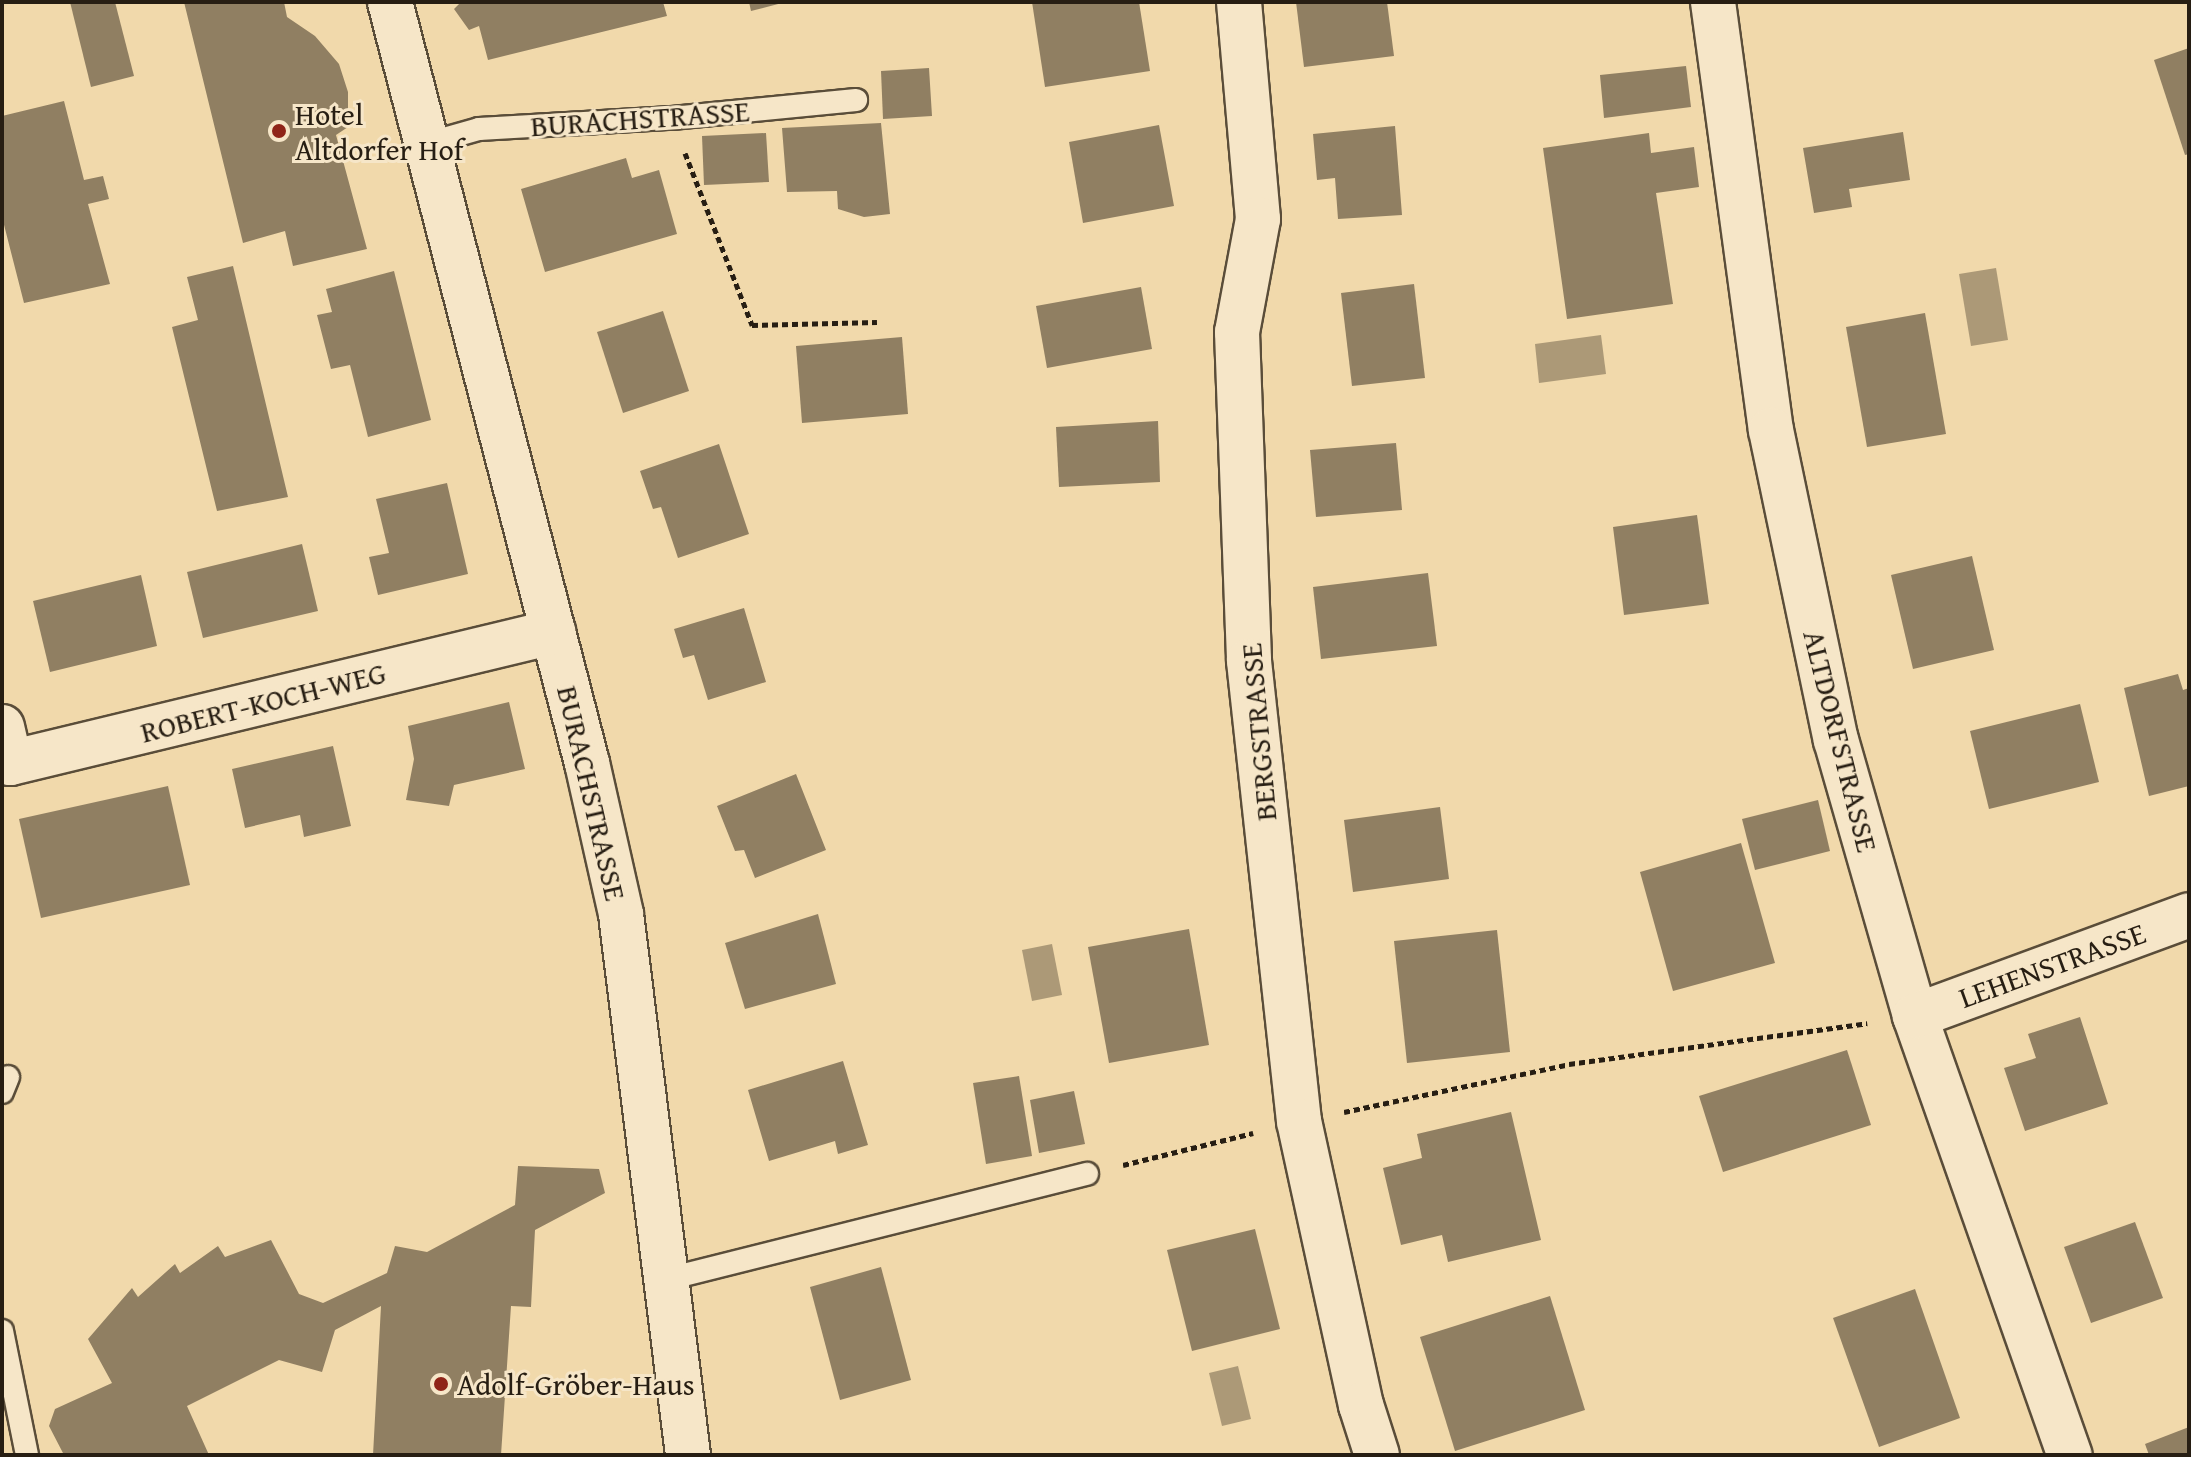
<!DOCTYPE html>
<meta charset="utf-8">
<style>
body{margin:0}
#map{position:relative;width:2191px;height:1457px;overflow:hidden;background:#f1d9ab;font-family:"Gentium Book Plus",serif}
div>[style]{position:absolute}
.water>*{inset:0;background:#ac9977}
.building>*{inset:0;background:#907f62}
.path>*{height:5px;margin-top:-2.5px;transform-origin:0;background:repeating-linear-gradient(90deg,#271e13 0 6px,transparent 0 10px)}
.roads{filter:drop-shadow(2px 0 #5a4d39) drop-shadow(-2px 0 #5a4d39) drop-shadow(0 2px #5a4d39) drop-shadow(0 -2px #5a4d39)}
.service>*{height:22px;margin:-11px;padding:0 11px;transform-origin:11px;border-radius:11px;background:#f6e6c8}
.minor>*{height:44px;margin:-22px;padding:0 22px;transform-origin:22px;border-radius:22px;background:#f6e6c8}
.dots>*{width:22px;height:22px;translate:-50% -50%;box-sizing:border-box;border:4px solid #f6e6c8;border-radius:50%}
span{translate:-50% -50%;white-space:nowrap;text-align:center;line-height:1.15;-webkit-text-stroke:6px #f6e6c8;paint-order:stroke}
.poi-label{font-size:30px;color:#271e13}
.left{translate:0 -50%;text-align:left}
.street-label{font-size:30px;color:#271e13}
.frame{position:absolute;inset:0;border:4px solid #271e13;pointer-events:none}
</style>
<div id="map">
<div class="water">
<i style="clip-path:polygon(1996px 268px,2008px 340px,1971px 346px,1959px 274px)"></i>
<i style="clip-path:polygon(1601px 335px,1606px 374px,1539px 383px,1535px 344px)"></i>
<i style="clip-path:polygon(1052px 944px,1062px 995px,1032px 1001px,1022px 950px)"></i>
<i style="clip-path:polygon(1238px 1366px,1251px 1419px,1222px 1426px,1209px 1373px)"></i>
</div>
<div class="building">
<i style="clip-path:polygon(70px 2px,115px 2px,134px 76px,91px 87px)"></i>
<i style="clip-path:polygon(184px 2px,284px 2px,287px 17px,315px 36px,339px 64px,348px 92px,348px 127px,336px 135px,367px 249px,293px 266px,285px 231px,243px 243px)"></i>
<i style="clip-path:polygon(461px 2px,663px 2px,667px 16px,488px 60px,479px 26px,469px 30px,454px 9px)"></i>
<i style="clip-path:polygon(749px 2px,781px 2px,782px 3px,751px 11px)"></i>
<i style="clip-path:polygon(1032px 2px,1139px 2px,1150px 71px,1045px 87px)"></i>
<i style="clip-path:polygon(1296px 2px,1387px 2px,1394px 56px,1304px 67px)"></i>
<i style="clip-path:polygon(2189px 48px,2189px 154px,2185px 155px,2154px 60px)"></i>
<i style="clip-path:polygon(1686px 66px,1691px 107px,1604px 118px,1600px 75px)"></i>
<i style="clip-path:polygon(929px 68px,932px 116px,883px 119px,881px 71px)"></i>
<i style="clip-path:polygon(64px 101px,84px 180px,103px 176px,109px 199px,88px 204px,110px 284px,24px 303px,2px 217px,2px 116px)"></i>
<i style="clip-path:polygon(881px 123px,890px 214px,864px 217px,838px 209px,837px 191px,787px 192px,782px 128px)"></i>
<i style="clip-path:polygon(1159px 125px,1174px 206px,1083px 223px,1069px 142px)"></i>
<i style="clip-path:polygon(1395px 126px,1402px 215px,1338px 219px,1335px 178px,1317px 180px,1313px 134px)"></i>
<i style="clip-path:polygon(1903px 132px,1910px 180px,1849px 189px,1852px 207px,1814px 213px,1803px 148px)"></i>
<i style="clip-path:polygon(766px 133px,769px 182px,704px 185px,702px 136px)"></i>
<i style="clip-path:polygon(1649px 133px,1651px 153px,1694px 147px,1699px 187px,1656px 193px,1673px 304px,1567px 319px,1543px 148px)"></i>
<i style="clip-path:polygon(626px 158px,632px 178px,659px 170px,677px 234px,545px 272px,521px 189px)"></i>
<i style="clip-path:polygon(233px 266px,288px 497px,217px 511px,172px 327px,198px 320px,187px 277px)"></i>
<i style="clip-path:polygon(394px 271px,431px 420px,368px 437px,350px 365px,331px 369px,317px 315px,332px 312px,326px 289px)"></i>
<i style="clip-path:polygon(1414px 284px,1425px 378px,1352px 386px,1341px 293px)"></i>
<i style="clip-path:polygon(1141px 287px,1152px 349px,1047px 368px,1036px 306px)"></i>
<i style="clip-path:polygon(663px 311px,689px 391px,623px 413px,597px 332px)"></i>
<i style="clip-path:polygon(1925px 313px,1946px 434px,1867px 447px,1846px 327px)"></i>
<i style="clip-path:polygon(902px 337px,908px 414px,802px 423px,796px 346px)"></i>
<i style="clip-path:polygon(1158px 421px,1160px 482px,1059px 487px,1056px 427px)"></i>
<i style="clip-path:polygon(1396px 443px,1402px 510px,1316px 517px,1310px 450px)"></i>
<i style="clip-path:polygon(719px 444px,749px 534px,678px 558px,661px 507px,653px 509px,640px 471px)"></i>
<i style="clip-path:polygon(447px 483px,468px 574px,378px 595px,369px 557px,389px 553px,376px 499px)"></i>
<i style="clip-path:polygon(1697px 515px,1709px 604px,1624px 615px,1613px 527px)"></i>
<i style="clip-path:polygon(302px 544px,318px 611px,203px 638px,187px 572px)"></i>
<i style="clip-path:polygon(1972px 556px,1994px 650px,1913px 669px,1891px 575px)"></i>
<i style="clip-path:polygon(1428px 573px,1437px 646px,1321px 659px,1313px 587px)"></i>
<i style="clip-path:polygon(141px 575px,157px 646px,50px 672px,33px 601px)"></i>
<i style="clip-path:polygon(744px 608px,766px 682px,708px 700px,694px 655px,683px 658px,674px 629px)"></i>
<i style="clip-path:polygon(2178px 674px,2183px 690px,2189px 688px,2189px 786px,2149px 796px,2124px 688px)"></i>
<i style="clip-path:polygon(509px 702px,525px 769px,454px 785px,449px 806px,406px 800px,414px 759px,408px 726px)"></i>
<i style="clip-path:polygon(2080px 704px,2099px 782px,1989px 809px,1970px 731px)"></i>
<i style="clip-path:polygon(333px 746px,351px 826px,304px 837px,300px 815px,245px 828px,232px 769px)"></i>
<i style="clip-path:polygon(796px 774px,826px 850px,755px 878px,744px 850px,735px 851px,717px 806px)"></i>
<i style="clip-path:polygon(168px 786px,190px 885px,41px 918px,19px 819px)"></i>
<i style="clip-path:polygon(1818px 800px,1830px 851px,1755px 870px,1742px 819px)"></i>
<i style="clip-path:polygon(1440px 807px,1449px 879px,1353px 892px,1344px 820px)"></i>
<i style="clip-path:polygon(1741px 843px,1775px 963px,1673px 991px,1640px 872px)"></i>
<i style="clip-path:polygon(818px 914px,836px 984px,745px 1009px,725px 943px)"></i>
<i style="clip-path:polygon(1189px 929px,1209px 1045px,1109px 1063px,1088px 947px)"></i>
<i style="clip-path:polygon(1497px 930px,1510px 1052px,1407px 1063px,1394px 941px)"></i>
<i style="clip-path:polygon(2080px 1017px,2108px 1104px,2025px 1131px,2004px 1068px,2036px 1058px,2028px 1034px)"></i>
<i style="clip-path:polygon(1847px 1050px,1871px 1125px,1723px 1172px,1699px 1096px)"></i>
<i style="clip-path:polygon(843px 1061px,868px 1145px,838px 1154px,835px 1141px,769px 1161px,748px 1090px)"></i>
<i style="clip-path:polygon(1019px 1076px,1032px 1156px,986px 1164px,973px 1083px)"></i>
<i style="clip-path:polygon(1074px 1091px,1085px 1144px,1039px 1153px,1030px 1100px)"></i>
<i style="clip-path:polygon(1511px 1112px,1541px 1240px,1448px 1262px,1442px 1235px,1401px 1245px,1383px 1168px,1422px 1158px,1417px 1134px)"></i>
<i style="clip-path:polygon(518px 1166px,599px 1169px,605px 1193px,535px 1230px,531px 1307px,511px 1306px,501px 1455px,373px 1455px,381px 1306px,335px 1330px,322px 1372px,279px 1360px,187px 1406px,209px 1455px,64px 1455px,49px 1426px,55px 1409px,112px 1383px,88px 1339px,132px 1288px,138px 1297px,175px 1264px,180px 1273px,218px 1246px,225px 1257px,271px 1240px,299px 1294px,323px 1303px,387px 1273px,395px 1246px,427px 1252px,515px 1205px)"></i>
<i style="clip-path:polygon(2135px 1222px,2163px 1298px,2091px 1323px,2064px 1247px)"></i>
<i style="clip-path:polygon(1255px 1229px,1280px 1329px,1192px 1351px,1167px 1250px)"></i>
<i style="clip-path:polygon(881px 1267px,911px 1380px,840px 1400px,810px 1287px)"></i>
<i style="clip-path:polygon(1915px 1289px,1960px 1418px,1879px 1447px,1833px 1318px)"></i>
<i style="clip-path:polygon(1550px 1296px,1585px 1410px,1455px 1451px,1420px 1337px)"></i>
<i style="clip-path:polygon(2189px 1427px,2189px 1455px,2149px 1455px,2145px 1444px)"></i>
</div>
<div class="path">
<i style="left:685px;top:153px;width:185px;rotate:68.7deg"></i>
<i style="left:752px;top:325px;width:125px;rotate:-1.4deg"></i>
<i style="left:1344px;top:1112px;width:230px;rotate:-12deg"></i>
<i style="left:1569px;top:1064px;width:301px;rotate:-7.8deg"></i>
<i style="left:1123px;top:1165px;width:134px;rotate:-13.8deg"></i>
</div>
<div class="roads">
<div class="service">
<i style="left:426px;top:144px;width:55px;rotate:-15.8deg"></i>
<i style="left:479px;top:129px;width:193px;rotate:-3.3deg"></i>
<i style="left:672px;top:118px;width:185px;rotate:-5.6deg"></i>
<i style="left:2px;top:1092px;width:16px;rotate:-68deg"></i>
<i style="left:668px;top:1279px;width:432px;rotate:-14.1deg"></i>
<i style="left:2px;top:1331px;width:126px;rotate:78.6deg"></i>
</div>
<div class="minor">
<i style="left:390px;top:2px;width:786px;rotate:75.49deg"></i>
<i style="left:587px;top:763px;width:155px;rotate:77.3deg"></i>
<i style="left:621px;top:914px;width:545px;rotate:82.94deg"></i>
<i style="left:1239px;top:2px;width:218px;rotate:85deg"></i>
<i style="left:1258px;top:219px;width:115px;rotate:100.5deg"></i>
<i style="left:1237px;top:332px;width:329px;rotate:87.9deg"></i>
<i style="left:1249px;top:661px;width:463px;rotate:83.8deg"></i>
<i style="left:1299px;top:1121px;width:291px;rotate:77.7deg"></i>
<i style="left:1361px;top:1405px;width:52px;rotate:72.3deg"></i>
<i style="left:1713px;top:2px;width:432px;rotate:82.3deg"></i>
<i style="left:1771px;top:430px;width:317px;rotate:78.2deg"></i>
<i style="left:1836px;top:740px;width:287px;rotate:74deg"></i>
<i style="left:1915px;top:1016px;width:466px;rotate:70.6deg"></i>
<i style="left:2px;top:727px;width:37px;rotate:77deg"></i>
<i style="left:10px;top:763px;width:559px;rotate:-13.56deg"></i>
<i style="left:1915px;top:1016px;width:292px;rotate:-20.2deg"></i>
</div>
</div>
<div class="dots">
<i style="left:279px;top:131px;background:#8f2418"></i>
<i style="left:441px;top:1384px;background:#8f2418"></i>
</div>
<div class="poi-label">
<span class="left" style="left:295px;top:131px">Hotel<br>Altdorfer Hof</span>
<span class="left" style="left:457px;top:1384px">Adolf-Gröber-Haus</span>
</div>
<div class="street-label">
<span style="left:640px;top:118px;rotate:-4deg">BURACHSTRASSE</span>
<span style="left:263px;top:702px;rotate:-14deg">ROBERT-KOCH-WEG</span>
<span style="left:1258px;top:732px;rotate:-95deg">BERGSTRASSE</span>
<span style="left:1841px;top:741px;rotate:76deg">ALTDORFSTRASSE</span>
<span style="left:592px;top:793px;rotate:77deg">BURACHSTRASSE</span>
<span style="left:2052px;top:965px;rotate:-20deg">LEHENSTRASSE</span>
</div>
<div class="frame"></div>
</div>
